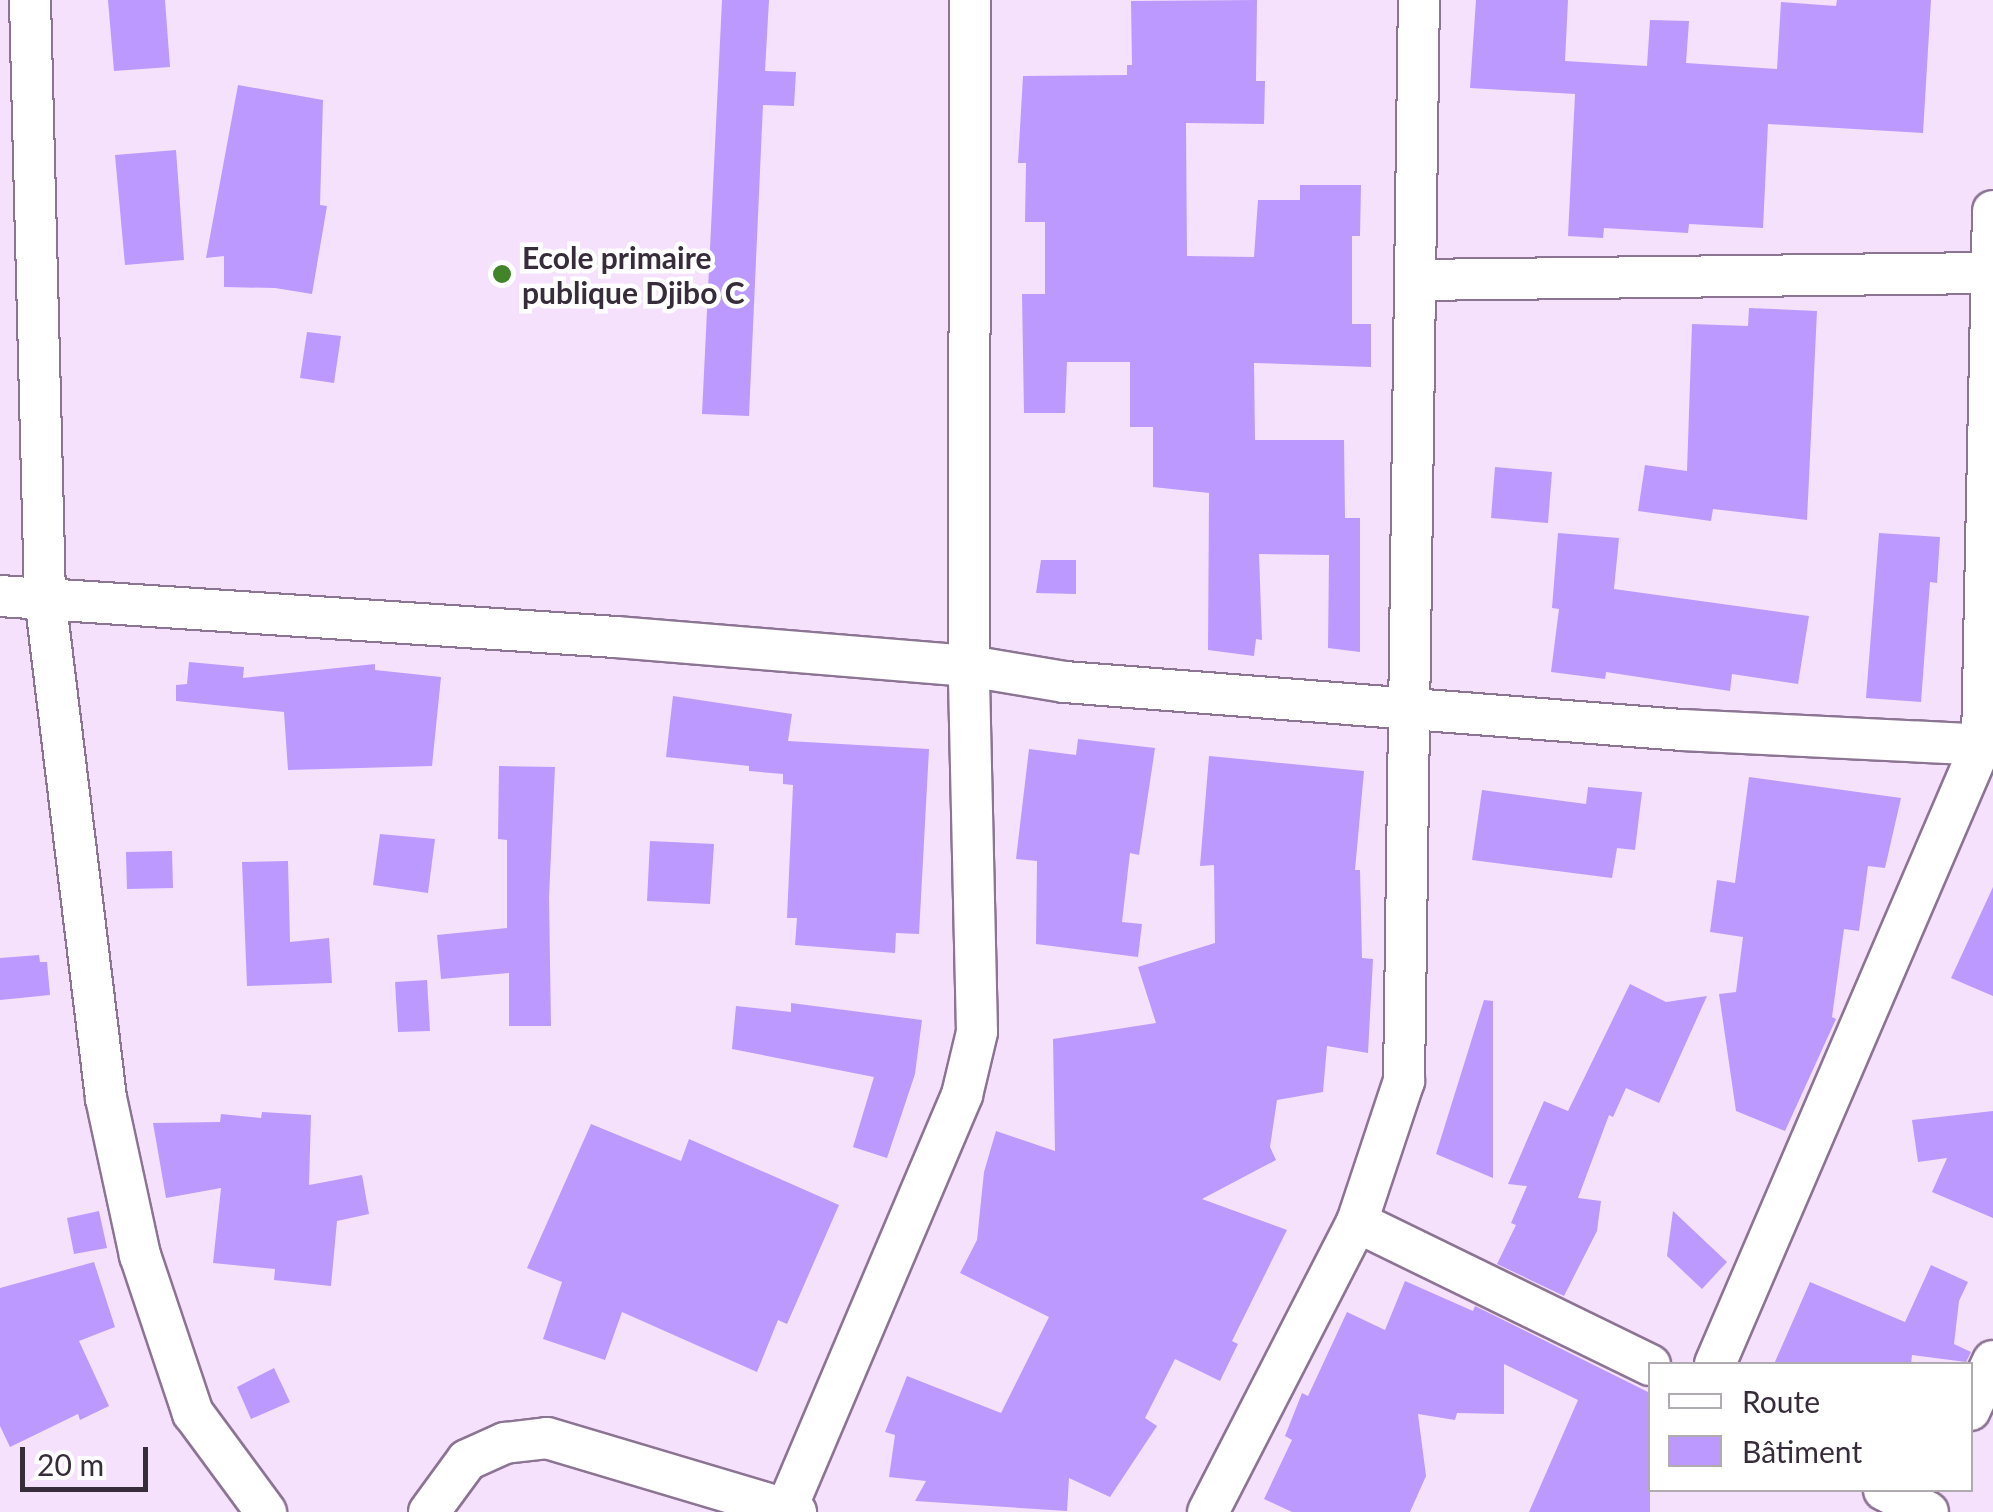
<!DOCTYPE html>
<meta charset="utf-8">
<style>
body{margin:0}
#map{position:relative;width:1993px;height:1512px;overflow:hidden;background:#f6e1fd;font-family:Lato,sans-serif}
div>[style]{position:absolute}
.building>*{inset:0;background:#bb99fe}
.roads{filter:drop-shadow(2px 0 #8c7493) drop-shadow(-2px 0 #8c7493) drop-shadow(0 2px #8c7493) drop-shadow(0 -2px #8c7493)}
.street>*{height:40px;margin:-20px;padding:0 20px;transform-origin:20px;border-radius:20px;background:#fff}
.dots>*{width:28px;height:28px;translate:-50% -50%;box-sizing:border-box;border:5px solid #fff;border-radius:50%}
span{translate:-50% -50%;white-space:nowrap;text-align:center;line-height:1.15;-webkit-text-stroke:9px #fff;paint-order:stroke}
.poi-label{font-size:30px;color:#372c3a;font-weight:700}
.left{translate:0 -50%;text-align:left}
.legend{position:absolute;left:1648px;top:1362px;width:325px;height:130px;box-sizing:border-box;background:#fff;border:2px solid #afabb0;margin:0;padding:12px 18px;list-style:none;font-size:30px;color:#372c3a}
.legend li{display:flex;align-items:center;gap:20px;height:50px}
.legend b{width:50px;border:2px solid #afabb0}
.scale{position:absolute;left:20px;top:1447px;width:128px;height:45px;box-sizing:border-box;border:5px solid #372c3a;border-top:0;padding-left:12px;font-size:30px;line-height:35px;white-space:nowrap;color:#372c3a;-webkit-text-stroke:8px #fff;paint-order:stroke}
</style>
<div id="map">
<div class="building">
<i style="clip-path:polygon(108px 0,165px 0,170px 67px,114px 71px)"></i>
<i style="clip-path:polygon(722px 0,769px 0,765px 71px,796px 72px,794px 106px,763px 105px,749px 416px,702px 414px)"></i>
<i style="clip-path:polygon(1257px 0,1256px 81px,1265px 81px,1264px 124px,1186px 123px,1187px 256px,1254px 257px,1258px 200px,1300px 200px,1300px 185px,1361px 185px,1360px 236px,1352px 236px,1352px 324px,1371px 324px,1371px 367px,1254px 363px,1255px 440px,1344px 440px,1345px 518px,1360px 518px,1360px 652px,1328px 648px,1329px 555px,1259px 554px,1262px 640px,1256px 639px,1254px 656px,1208px 650px,1209px 493px,1153px 487px,1153px 427px,1130px 427px,1130px 362px,1067px 362px,1065px 413px,1024px 413px,1022px 294px,1045px 294px,1045px 222px,1025px 222px,1026px 163px,1018px 163px,1023px 76px,1127px 75px,1127px 65px,1132px 65px,1131px 1px)"></i>
<i style="clip-path:polygon(1476px 0,1568px 0,1565px 61px,1647px 66px,1650px 20px,1689px 21px,1686px 63px,1777px 69px,1781px 2px,1836px 6px,1837px 0,1931px 0,1923px 133px,1768px 124px,1763px 228px,1689px 224px,1688px 233px,1604px 228px,1603px 238px,1568px 236px,1575px 94px,1470px 88px)"></i>
<i style="clip-path:polygon(238px 85px,323px 100px,320px 205px,327px 206px,312px 294px,275px 288px,224px 287px,224px 256px,206px 258px)"></i>
<i style="clip-path:polygon(176px 150px,184px 260px,125px 265px,115px 155px)"></i>
<i style="clip-path:polygon(1749px 308px,1817px 311px,1807px 520px,1713px 509px,1711px 521px,1638px 511px,1645px 465px,1687px 471px,1692px 324px,1748px 326px)"></i>
<i style="clip-path:polygon(307px 332px,341px 336px,334px 383px,300px 378px)"></i>
<i style="clip-path:polygon(1495px 467px,1552px 472px,1548px 523px,1491px 518px)"></i>
<i style="clip-path:polygon(1558px 533px,1619px 538px,1614px 589px,1809px 616px,1798px 684px,1732px 674px,1730px 691px,1606px 672px,1605px 679px,1551px 672px,1559px 609px,1552px 608px)"></i>
<i style="clip-path:polygon(1879px 533px,1940px 537px,1937px 583px,1930px 582px,1921px 702px,1866px 698px)"></i>
<i style="clip-path:polygon(1041px 560px,1076px 560px,1076px 594px,1036px 593px)"></i>
<i style="clip-path:polygon(189px 662px,244px 667px,243px 678px,375px 664px,375px 670px,441px 677px,432px 766px,288px 770px,284px 712px,176px 701px,176px 685px,187px 684px)"></i>
<i style="clip-path:polygon(673px 696px,792px 714px,788px 741px,929px 749px,919px 934px,896px 933px,895px 953px,795px 945px,797px 918px,787px 918px,793px 785px,783px 784px,783px 774px,749px 771px,749px 766px,666px 757px)"></i>
<i style="clip-path:polygon(1078px 739px,1155px 748px,1139px 855px,1130px 853px,1122px 922px,1142px 924px,1138px 957px,1036px 944px,1037px 861px,1016px 859px,1029px 749px,1076px 755px)"></i>
<i style="clip-path:polygon(1209px 756px,1364px 771px,1355px 870px,1360px 870px,1362px 958px,1373px 959px,1368px 1053px,1327px 1046px,1323px 1092px,1277px 1100px,1270px 1147px,1276px 1160px,1202px 1199px,1287px 1230px,1232px 1341px,1238px 1344px,1220px 1381px,1175px 1359px,1145px 1418px,1157px 1426px,1110px 1497px,1069px 1478px,1067px 1511px,915px 1501px,926px 1481px,889px 1477px,895px 1435px,885px 1432px,907px 1376px,1001px 1413px,1049px 1317px,960px 1273px,977px 1240px,984px 1172px,996px 1131px,1055px 1151px,1053px 1039px,1156px 1023px,1138px 967px,1215px 943px,1214px 865px,1200px 866px)"></i>
<i style="clip-path:polygon(499px 766px,555px 767px,549px 897px,551px 1026px,509px 1026px,509px 973px,441px 979px,437px 935px,507px 928px,507px 840px,498px 839px)"></i>
<i style="clip-path:polygon(1749px 777px,1901px 798px,1885px 868px,1868px 866px,1859px 931px,1844px 929px,1832px 1017px,1836px 1019px,1785px 1131px,1736px 1111px,1719px 994px,1736px 992px,1743px 937px,1710px 932px,1717px 880px,1735px 883px)"></i>
<i style="clip-path:polygon(1588px 787px,1642px 792px,1635px 850px,1617px 848px,1612px 878px,1472px 860px,1482px 790px,1586px 804px)"></i>
<i style="clip-path:polygon(380px 834px,435px 839px,428px 893px,373px 885px)"></i>
<i style="clip-path:polygon(650px 841px,714px 844px,710px 904px,647px 901px)"></i>
<i style="clip-path:polygon(172px 851px,173px 888px,127px 889px,126px 852px)"></i>
<i style="clip-path:polygon(288px 861px,290px 942px,329px 938px,332px 983px,247px 986px,242px 862px)"></i>
<i style="clip-path:polygon(1993px 887px,1993px 996px,1951px 978px)"></i>
<i style="clip-path:polygon(39px 955px,40px 962px,47px 962px,50px 995px,0 1000px,0 958px)"></i>
<i style="clip-path:polygon(427px 980px,430px 1031px,398px 1032px,395px 982px)"></i>
<i style="clip-path:polygon(1630px 984px,1666px 1002px,1707px 996px,1659px 1103px,1626px 1088px,1613px 1117px,1609px 1115px,1578px 1198px,1601px 1201px,1597px 1231px,1564px 1296px,1497px 1264px,1516px 1225px,1511px 1223px,1527px 1186px,1508px 1184px,1544px 1101px,1568px 1111px)"></i>
<i style="clip-path:polygon(1484px 1000px,1493px 1001px,1493px 1178px,1436px 1154px)"></i>
<i style="clip-path:polygon(791px 1003px,922px 1020px,915px 1074px,887px 1158px,853px 1147px,874px 1077px,732px 1049px,736px 1006px,791px 1012px)"></i>
<i style="clip-path:polygon(1993px 1111px,1993px 1218px,1932px 1192px,1947px 1158px,1918px 1162px,1912px 1120px)"></i>
<i style="clip-path:polygon(262px 1112px,311px 1115px,309px 1185px,362px 1175px,369px 1214px,337px 1221px,331px 1286px,274px 1280px,275px 1269px,213px 1263px,221px 1188px,166px 1198px,153px 1123px,220px 1122px,221px 1114px,261px 1118px)"></i>
<i style="clip-path:polygon(591px 1124px,681px 1161px,689px 1139px,839px 1205px,787px 1324px,778px 1320px,757px 1372px,622px 1312px,605px 1360px,543px 1339px,562px 1282px,527px 1268px)"></i>
<i style="clip-path:polygon(99px 1211px,107px 1248px,74px 1254px,67px 1218px)"></i>
<i style="clip-path:polygon(1673px 1211px,1727px 1262px,1702px 1289px,1667px 1256px)"></i>
<i style="clip-path:polygon(94px 1262px,115px 1327px,79px 1341px,109px 1406px,80px 1420px,78px 1414px,10px 1447px,0 1426px,0 1288px)"></i>
<i style="clip-path:polygon(1931px 1265px,1968px 1282px,1959px 1301px,1954px 1344px,1971px 1352px,1966px 1362px,1912px 1355px,1911px 1364px,1774px 1364px,1810px 1282px,1905px 1322px)"></i>
<i style="clip-path:polygon(1405px 1281px,1473px 1311px,1475px 1306px,1650px 1393px,1650px 1512px,1529px 1512px,1578px 1400px,1504px 1364px,1504px 1414px,1457px 1413px,1455px 1420px,1418px 1414px,1426px 1476px,1410px 1512px,1292px 1512px,1264px 1499px,1292px 1440px,1285px 1436px,1302px 1393px,1308px 1396px,1347px 1312px,1385px 1330px)"></i>
<i style="clip-path:polygon(274px 1368px,290px 1402px,251px 1419px,237px 1387px)"></i>
</div>
<div class="roads">
<div class="street">
<i style="left:30px;top:0;width:597px;rotate:88.56deg"></i>
<i style="left:45px;top:597px;width:505px;rotate:83.06deg"></i>
<i style="left:106px;top:1098px;width:161px;rotate:77.8deg"></i>
<i style="left:140px;top:1255px;width:167px;rotate:71.5deg"></i>
<i style="left:193px;top:1413px;width:123px;rotate:53.6deg"></i>
<i style="left:1415px;top:280px;width:576px;rotate:-0.7deg"></i>
<i style="left:0;top:596px;width:617px;rotate:3.81deg"></i>
<i style="left:616px;top:637px;width:354px;rotate:4.7deg"></i>
<i style="left:969px;top:666px;width:97px;rotate:9.5deg"></i>
<i style="left:1065px;top:682px;width:619px;rotate:4.45deg"></i>
<i style="left:1682px;top:730px;width:311px;rotate:2.8deg"></i>
<i style="left:1357px;top:1222px;width:326px;rotate:26deg"></i>
<i style="left:1715px;top:1364px;width:676px;rotate:-66.73deg"></i>
<i style="left:1982px;top:743px;width:532px;rotate:-88.82deg"></i>
<i style="left:1970px;top:1410px;width:54px;rotate:-64.9deg"></i>
<i style="left:1884px;top:1490px;width:49px;rotate:26.6deg"></i>
<i style="left:429px;top:1512px;width:64px;rotate:-53.8deg"></i>
<i style="left:467px;top:1460px;width:42px;rotate:-24.1deg"></i>
<i style="left:505px;top:1443px;width:42px;rotate:-6.8deg"></i>
<i style="left:547px;top:1438px;width:260px;rotate:16.6deg"></i>
<i style="left:785px;top:1512px;width:453px;rotate:-67deg"></i>
<i style="left:962px;top:1095px;width:65px;rotate:-76.6deg"></i>
<i style="left:977px;top:1032px;width:366px;rotate:-91.3deg"></i>
<i style="left:969px;top:666px;width:666px;rotate:-89.91deg"></i>
<i style="left:1208px;top:1512px;width:326px;rotate:-62.8deg"></i>
<i style="left:1357px;top:1222px;width:149px;rotate:-71.6deg"></i>
<i style="left:1404px;top:1081px;width:1081px;rotate:-89.21deg"></i>
</div>
</div>
<div class="dots">
<i style="left:502px;top:274px;background:#418528"></i>
</div>
<div class="poi-label">
<span class="left" style="left:522px;top:274px">Ecole primaire<br>publique Djibo C</span>
</div>
<ul class="legend">
<li><b style="height:12px;background:#fff"></b>Route</li>
<li><b style="height:28px;background:#bb99fe"></b>Bâtiment</li>
</ul>
<div class="scale">20 m</div>
</div>
